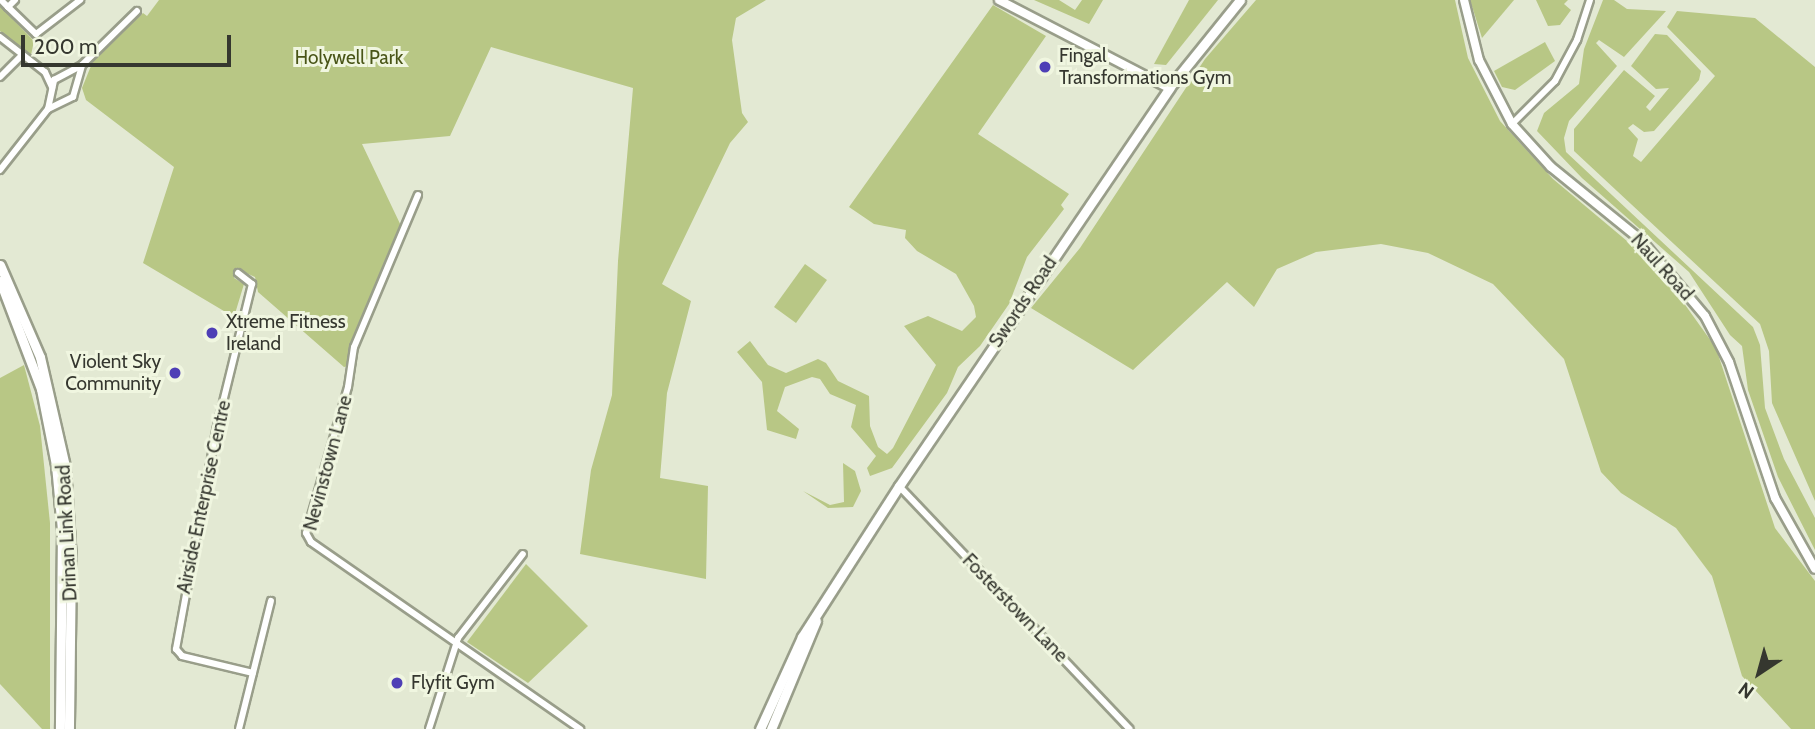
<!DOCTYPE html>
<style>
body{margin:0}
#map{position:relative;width:1815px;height:729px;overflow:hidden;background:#e3e9d3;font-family:Cabin,sans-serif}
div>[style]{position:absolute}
.green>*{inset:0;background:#b8c785}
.roads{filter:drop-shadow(2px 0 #999e8a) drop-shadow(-2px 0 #999e8a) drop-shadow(0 2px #999e8a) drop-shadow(0 -2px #999e8a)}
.minor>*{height:6px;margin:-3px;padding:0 3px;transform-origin:3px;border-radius:3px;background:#fff}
.tertiary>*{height:8px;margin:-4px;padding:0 4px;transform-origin:4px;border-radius:4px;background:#fff}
.secondary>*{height:9px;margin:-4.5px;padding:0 4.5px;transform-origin:4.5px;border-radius:4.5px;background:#fff}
.dots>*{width:19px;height:19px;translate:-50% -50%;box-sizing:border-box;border:4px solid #f0f6e0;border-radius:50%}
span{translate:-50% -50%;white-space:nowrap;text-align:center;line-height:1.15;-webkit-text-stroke:6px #f0f6e0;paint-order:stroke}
.poi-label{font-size:19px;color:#35372f}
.left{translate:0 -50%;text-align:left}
.right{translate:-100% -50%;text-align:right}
.park-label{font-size:19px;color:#495517}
.street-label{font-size:19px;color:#35372f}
.north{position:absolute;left:1724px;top:638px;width:70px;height:70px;-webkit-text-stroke:5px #f0f6e0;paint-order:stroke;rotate:216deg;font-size:19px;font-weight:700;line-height:28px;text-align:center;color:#35372f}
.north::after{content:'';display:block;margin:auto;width:24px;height:32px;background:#35372f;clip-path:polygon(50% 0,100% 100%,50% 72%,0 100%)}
.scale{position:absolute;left:21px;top:35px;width:210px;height:32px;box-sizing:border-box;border:4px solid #35372f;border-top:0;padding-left:9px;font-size:21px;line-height:24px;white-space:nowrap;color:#35372f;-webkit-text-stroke:5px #f0f6e0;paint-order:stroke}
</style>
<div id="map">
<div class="green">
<i style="clip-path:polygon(159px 0,766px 0,736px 18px,732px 40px,742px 113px,748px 122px,730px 143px,662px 284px,691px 301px,667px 393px,660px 478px,708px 486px,706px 579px,580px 554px,591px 470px,612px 395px,618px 261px,633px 88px,491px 47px,450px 136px,362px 144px,403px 230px,349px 366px,344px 367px,258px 292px,255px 277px,237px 269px,234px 278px,244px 284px,234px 317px,143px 263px,174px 167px,86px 100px,82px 88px,95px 56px,143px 13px,147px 16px)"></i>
<i style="clip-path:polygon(1034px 0,1059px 0,1075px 10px,1082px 0,1103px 0,1089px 24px)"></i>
<i style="clip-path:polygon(1189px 0,1218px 0,1166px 65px,1154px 64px)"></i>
<i style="clip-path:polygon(1256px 0,1455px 0,1468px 58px,1500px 121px,1553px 179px,1658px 267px,1716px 348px,1775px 528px,1815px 581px,1815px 729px,1791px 729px,1742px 676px,1712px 576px,1676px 528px,1621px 493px,1601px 472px,1564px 359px,1493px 284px,1428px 253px,1381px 244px,1316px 252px,1277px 269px,1254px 307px,1227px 282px,1133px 370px,1031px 308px,1080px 248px,1205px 59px)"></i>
<i style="clip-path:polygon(1470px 0,1514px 0,1482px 38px)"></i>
<i style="clip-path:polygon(1536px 0,1568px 0,1564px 4px,1571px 10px,1560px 25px,1548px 26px)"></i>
<i style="clip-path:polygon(1603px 0,1614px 0,1627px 9px,1666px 11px,1624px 57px,1599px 40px,1596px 43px,1617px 66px,1569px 121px,1564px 138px,1566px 152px,1753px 327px,1760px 345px,1765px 408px,1784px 459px,1815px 518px,1815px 550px,1778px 477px,1748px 390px,1742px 346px,1730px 335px,1689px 272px,1582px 178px,1537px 131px,1544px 113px,1579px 84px,1584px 49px)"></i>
<i style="clip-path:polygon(993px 5px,1046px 36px,978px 134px,1069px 194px,1061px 205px,1064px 209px,1027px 257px,1009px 304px,980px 346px,958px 367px,947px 393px,892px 468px,870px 476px,867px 468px,876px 456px,851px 427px,856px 405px,830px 394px,820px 379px,812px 377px,785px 387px,777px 411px,799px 429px,796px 439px,767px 430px,762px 382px,737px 352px,750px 341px,768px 365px,786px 373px,818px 359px,826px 363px,838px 381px,869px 396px,870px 426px,878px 447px,887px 454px,893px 448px,936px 365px,904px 326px,928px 316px,962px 331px,976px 317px,974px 306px,956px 274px,917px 251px,905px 238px,906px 230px,874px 224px,849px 207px)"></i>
<i style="clip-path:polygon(0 6px,34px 41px,31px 55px,0 31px)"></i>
<i style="clip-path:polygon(1677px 11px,1755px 18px,1815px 67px,1815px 501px,1772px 403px,1769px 351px,1760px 324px,1574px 151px,1574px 129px,1624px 70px,1655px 96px,1646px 107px,1650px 111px,1669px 88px,1656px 89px,1631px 66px,1655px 34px,1667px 35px,1701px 71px,1699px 80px,1654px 131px,1644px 132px,1633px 124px,1628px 128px,1638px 139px,1633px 156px,1641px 162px,1715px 76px,1667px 27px)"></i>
<i style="clip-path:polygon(1545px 42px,1555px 61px,1515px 90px,1502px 87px,1494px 71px)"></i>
<i style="clip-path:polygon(805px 264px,827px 280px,796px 323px,774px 307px)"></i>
<i style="clip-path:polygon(24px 365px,40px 426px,50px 523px,50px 729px,42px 729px,0 684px,0 378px)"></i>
<i style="clip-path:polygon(843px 463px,855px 471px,861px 491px,853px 507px,828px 508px,803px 491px,830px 505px,844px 502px)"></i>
<i style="clip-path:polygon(526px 564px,588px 626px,528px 683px,467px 642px)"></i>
</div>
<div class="roads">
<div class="minor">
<i style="left:1px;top:0;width:10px;rotate:45deg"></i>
<i style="left:8px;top:7px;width:10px;rotate:-45deg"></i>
<i style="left:8px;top:7px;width:39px;rotate:44deg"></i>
<i style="left:36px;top:34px;width:56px;rotate:-37.7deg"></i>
<i style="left:0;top:37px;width:57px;rotate:37.9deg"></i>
<i style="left:45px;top:72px;width:17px;rotate:65deg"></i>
<i style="left:0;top:77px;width:31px;rotate:-45deg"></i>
<i style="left:48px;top:109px;width:28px;rotate:-26deg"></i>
<i style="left:73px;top:97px;width:32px;rotate:-74deg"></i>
<i style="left:1512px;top:124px;width:61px;rotate:-45deg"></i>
<i style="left:1555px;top:81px;width:47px;rotate:-61.8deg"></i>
<i style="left:1577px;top:40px;width:42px;rotate:-72deg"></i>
<i style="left:0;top:170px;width:78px;rotate:-51.8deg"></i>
<i style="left:48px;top:109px;width:30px;rotate:-78deg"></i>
<i style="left:54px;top:80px;width:32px;rotate:-28deg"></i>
<i style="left:82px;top:65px;width:77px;rotate:-44.5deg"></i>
<i style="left:418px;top:195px;width:165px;rotate:112.8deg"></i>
<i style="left:354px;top:347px;width:40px;rotate:98.5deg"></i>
<i style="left:348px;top:387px;width:152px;rotate:106deg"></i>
<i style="left:306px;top:533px;width:10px;rotate:61deg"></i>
<i style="left:311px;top:542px;width:328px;rotate:34.8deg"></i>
<i style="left:238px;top:273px;width:18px;rotate:38deg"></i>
<i style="left:252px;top:284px;width:151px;rotate:103.8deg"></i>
<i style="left:216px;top:431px;width:222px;rotate:100.4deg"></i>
<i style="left:176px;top:649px;width:9px;rotate:49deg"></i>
<i style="left:182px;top:656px;width:73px;rotate:13.5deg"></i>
<i style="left:899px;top:486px;width:335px;rotate:46.5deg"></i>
<i style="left:239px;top:729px;width:132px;rotate:-76deg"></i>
<i style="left:429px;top:729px;width:96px;rotate:-72.3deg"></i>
<i style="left:458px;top:638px;width:106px;rotate:-52.3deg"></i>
</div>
<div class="tertiary">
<i style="left:999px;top:0;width:191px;rotate:27.4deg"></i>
<i style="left:1464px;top:0;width:62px;rotate:76deg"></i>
<i style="left:1479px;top:60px;width:72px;rotate:62.7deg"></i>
<i style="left:1512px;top:124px;width:58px;rotate:47.8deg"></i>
<i style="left:1551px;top:167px;width:116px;rotate:39deg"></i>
<i style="left:1641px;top:240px;width:99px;rotate:49.9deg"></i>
<i style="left:1705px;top:316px;width:52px;rotate:62.4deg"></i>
<i style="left:1729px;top:362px;width:144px;rotate:71.3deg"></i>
<i style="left:1775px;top:498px;width:81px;rotate:60.6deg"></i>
</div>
<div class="secondary">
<i style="left:0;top:265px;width:100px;rotate:66.5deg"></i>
<i style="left:40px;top:357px;width:112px;rotate:77.1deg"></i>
<i style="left:65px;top:466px;width:94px;rotate:86.3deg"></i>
<i style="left:71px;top:560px;width:169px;rotate:90.7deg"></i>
<i style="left:0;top:281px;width:116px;rotate:69.2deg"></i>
<i style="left:41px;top:389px;width:77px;rotate:78.8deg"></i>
<i style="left:56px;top:465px;width:65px;rotate:84.7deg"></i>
<i style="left:62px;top:530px;width:199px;rotate:90.6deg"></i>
<i style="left:760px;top:729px;width:101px;rotate:-65.5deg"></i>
<i style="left:802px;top:637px;width:179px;rotate:-57.3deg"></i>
<i style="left:899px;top:486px;width:481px;rotate:-55.8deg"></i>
<i style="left:1169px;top:88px;width:113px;rotate:-51.1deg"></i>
<i style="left:771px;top:729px;width:117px;rotate:-67.4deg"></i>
</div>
</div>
<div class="dots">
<i style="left:1045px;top:67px;background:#4e3fb6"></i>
<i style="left:212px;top:333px;background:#4e3fb6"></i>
<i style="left:175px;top:373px;background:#4e3fb6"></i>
<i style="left:397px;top:683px;background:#4e3fb6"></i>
</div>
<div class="poi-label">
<span class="left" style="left:1059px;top:67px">Fingal<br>Transformations Gym</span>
<span class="left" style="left:226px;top:333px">Xtreme Fitness<br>Ireland</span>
<span class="right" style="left:161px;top:373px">Violent Sky<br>Community</span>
<span class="left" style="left:411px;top:683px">Flyfit Gym</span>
</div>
<div class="park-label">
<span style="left:349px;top:58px">Holywell Park</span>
</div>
<div class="street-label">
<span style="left:1662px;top:267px;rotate:48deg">Naul Road</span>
<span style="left:1023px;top:302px;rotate:-56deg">Swords Road</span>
<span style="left:328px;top:463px;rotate:-75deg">Nevinstown Lane</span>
<span style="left:204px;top:497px;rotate:-78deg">Airside Enterprise Centre</span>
<span style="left:67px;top:533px;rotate:-93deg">Drinan Link Road</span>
<span style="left:1015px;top:608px;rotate:46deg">Fosterstown Lane</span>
</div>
<div class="north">N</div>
<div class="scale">200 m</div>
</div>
